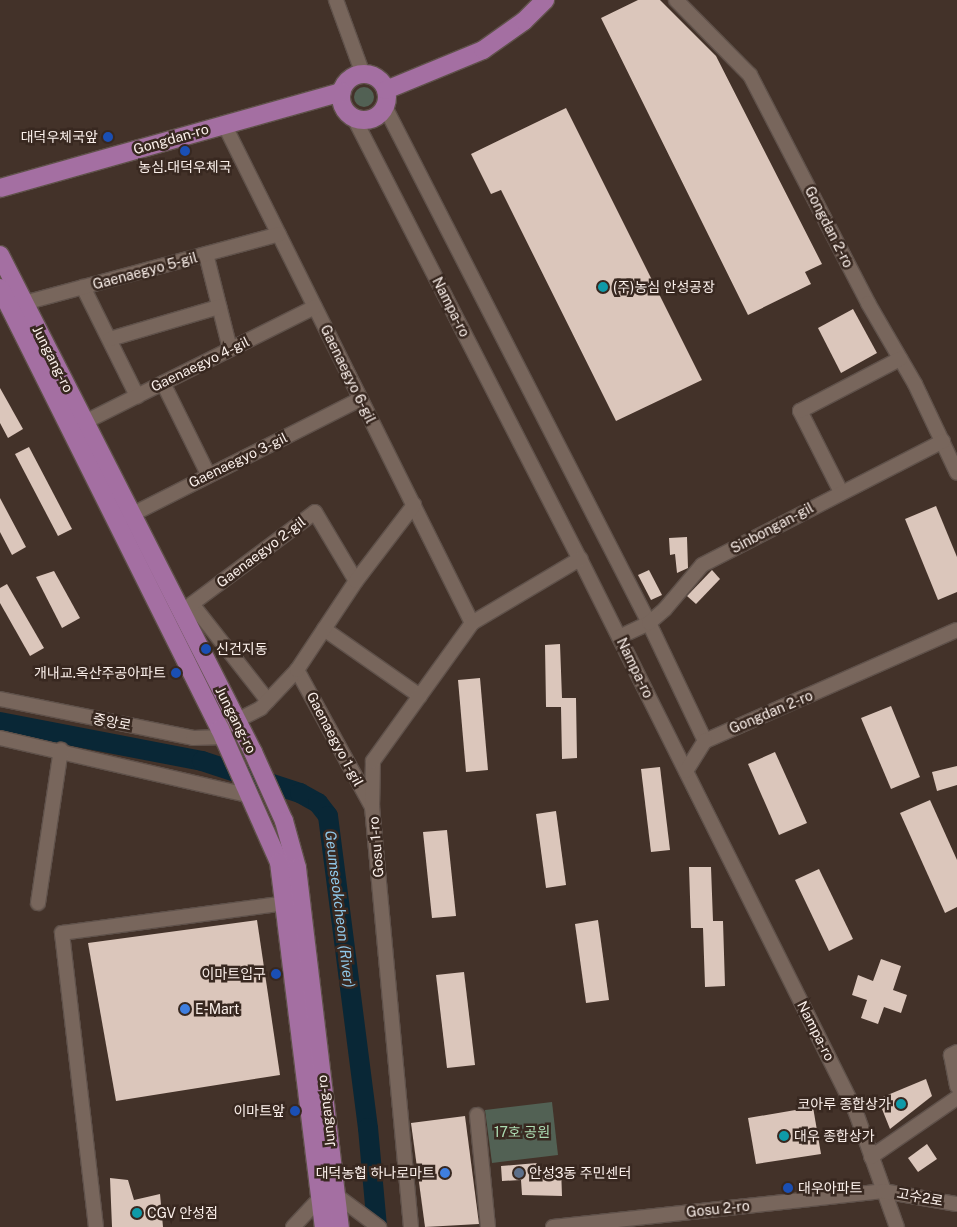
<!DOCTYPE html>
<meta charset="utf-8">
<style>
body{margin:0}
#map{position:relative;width:957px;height:1227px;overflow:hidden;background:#433229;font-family:"Public Sans","Noto Sans KR",sans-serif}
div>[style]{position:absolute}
.green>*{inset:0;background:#526154}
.round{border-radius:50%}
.river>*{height:20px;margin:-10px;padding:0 10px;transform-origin:10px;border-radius:10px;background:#092736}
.building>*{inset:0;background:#dbc6bb}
.roads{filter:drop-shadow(1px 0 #5f514a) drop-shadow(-1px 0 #5f514a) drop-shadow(0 1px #5f514a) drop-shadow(0 -1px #5f514a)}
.minor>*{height:14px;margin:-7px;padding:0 7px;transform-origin:7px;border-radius:7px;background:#78665c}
.major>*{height:18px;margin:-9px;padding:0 9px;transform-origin:9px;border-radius:9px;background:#a46fa2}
.major>.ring{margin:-9px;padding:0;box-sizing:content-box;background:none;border:18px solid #a46fa2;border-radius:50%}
.dots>*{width:14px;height:14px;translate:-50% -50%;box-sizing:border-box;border:2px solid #382820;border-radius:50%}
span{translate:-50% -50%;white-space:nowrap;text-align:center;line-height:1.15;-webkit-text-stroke:5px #382820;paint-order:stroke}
.poi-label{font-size:14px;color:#faefea}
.right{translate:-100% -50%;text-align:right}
.left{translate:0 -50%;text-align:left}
.street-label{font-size:14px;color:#faefea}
.park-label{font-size:14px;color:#abdab1}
.water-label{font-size:15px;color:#8fc7e8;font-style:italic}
</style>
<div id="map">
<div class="green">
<i class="round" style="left:354px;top:87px;width:20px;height:20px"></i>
<i style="clip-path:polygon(552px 1102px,558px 1155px,492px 1163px,485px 1110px)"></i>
</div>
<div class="river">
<i style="left:0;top:722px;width:206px;rotate:10.9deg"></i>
<i style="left:202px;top:761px;width:103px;rotate:18.1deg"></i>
<i style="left:300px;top:793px;width:21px;rotate:29deg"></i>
<i style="left:318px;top:803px;width:16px;rotate:52deg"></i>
<i style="left:328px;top:816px;width:315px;rotate:82.7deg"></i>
<i style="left:368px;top:1128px;width:99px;rotate:84.8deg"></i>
</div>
<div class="building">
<i style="clip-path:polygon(638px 0,660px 0,716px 56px,822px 264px,805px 272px,811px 284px,748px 315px,601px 18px)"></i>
<i style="clip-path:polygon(566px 108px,702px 380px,616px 421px,501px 190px,491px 194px,471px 154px)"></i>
<i style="clip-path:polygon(853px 309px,877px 353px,841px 373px,818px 328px)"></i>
<i style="clip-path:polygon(0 388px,23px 429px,8px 438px,0 423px)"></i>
<i style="clip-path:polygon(29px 447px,72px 529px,58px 536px,15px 454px)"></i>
<i style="clip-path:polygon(0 498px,26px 547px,12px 555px,0 532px)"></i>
<i style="clip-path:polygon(936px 506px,957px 557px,957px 592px,938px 600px,905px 519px)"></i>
<i style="clip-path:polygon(687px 537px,688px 568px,677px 573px,675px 554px,670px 555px,669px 538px)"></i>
<i style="clip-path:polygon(649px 570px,662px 595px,651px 600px,638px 575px)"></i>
<i style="clip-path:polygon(712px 570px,720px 579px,696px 604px,687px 596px)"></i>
<i style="clip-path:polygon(54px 571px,80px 618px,62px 628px,36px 577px)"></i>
<i style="clip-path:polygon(7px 584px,44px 648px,30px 656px,0 603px,0 588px)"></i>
<i style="clip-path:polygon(560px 644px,562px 698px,576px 698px,577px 758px,562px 759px,561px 707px,546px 707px,545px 645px)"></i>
<i style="clip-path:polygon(480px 678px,488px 770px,466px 772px,458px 680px)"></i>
<i style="clip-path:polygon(891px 706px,920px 777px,891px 789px,861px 718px)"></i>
<i style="clip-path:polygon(775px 752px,807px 823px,779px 835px,748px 764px)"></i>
<i style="clip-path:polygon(957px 766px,957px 785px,937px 791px,932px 772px)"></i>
<i style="clip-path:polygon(660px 767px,670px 850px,651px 852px,641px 769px)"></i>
<i style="clip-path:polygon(930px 800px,957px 860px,957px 907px,945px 913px,900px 813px)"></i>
<i style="clip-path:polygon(556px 811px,566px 885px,546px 888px,536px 814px)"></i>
<i style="clip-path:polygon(447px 830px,456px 916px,432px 918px,423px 832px)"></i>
<i style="clip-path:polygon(689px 867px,711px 867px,713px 921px,723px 921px,725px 986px,705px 987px,703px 928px,691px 928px)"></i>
<i style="clip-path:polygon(819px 869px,853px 939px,829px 951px,795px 880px)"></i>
<i style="clip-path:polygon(257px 920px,280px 1075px,116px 1101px,88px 943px)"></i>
<i style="clip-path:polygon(598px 920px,609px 1000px,586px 1003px,575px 924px)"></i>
<i style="clip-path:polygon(881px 959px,901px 966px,893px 990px,907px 995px,901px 1013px,884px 1007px,878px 1024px,861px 1018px,867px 1000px,852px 995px,858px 975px,873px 981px)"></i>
<i style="clip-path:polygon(464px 972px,475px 1065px,447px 1068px,436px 975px)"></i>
<i style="clip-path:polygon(926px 1079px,932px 1096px,890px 1129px,878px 1099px)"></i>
<i style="clip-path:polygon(813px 1107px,821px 1154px,756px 1164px,748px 1118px)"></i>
<i style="clip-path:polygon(465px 1116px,479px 1224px,425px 1227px,411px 1123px)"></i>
<i style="clip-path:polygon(927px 1144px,937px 1159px,918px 1172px,908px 1158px)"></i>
<i style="clip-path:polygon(537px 1163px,537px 1169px,561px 1167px,562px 1196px,522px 1195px,521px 1180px,502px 1181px,501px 1166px)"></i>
<i style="clip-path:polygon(110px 1178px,128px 1180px,134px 1200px,160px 1194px,163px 1227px,112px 1227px)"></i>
</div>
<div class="roads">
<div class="minor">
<i style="left:336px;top:0;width:79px;rotate:70deg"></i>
<i style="left:676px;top:0;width:105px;rotate:45.4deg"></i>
<i style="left:750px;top:75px;width:257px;rotate:62.6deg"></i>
<i style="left:868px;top:303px;width:94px;rotate:59.9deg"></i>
<i style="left:915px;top:384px;width:98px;rotate:64.7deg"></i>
<i style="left:385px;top:107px;width:580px;rotate:62.9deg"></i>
<i style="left:649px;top:623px;width:131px;rotate:64.6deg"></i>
<i style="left:354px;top:118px;width:496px;rotate:62.9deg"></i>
<i style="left:580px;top:559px;width:616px;rotate:63.48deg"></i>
<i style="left:855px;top:1110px;width:124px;rotate:70.3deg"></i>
<i style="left:224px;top:124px;width:557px;rotate:63.57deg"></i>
<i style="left:206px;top:254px;width:98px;rotate:75.8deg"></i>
<i style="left:83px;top:287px;width:122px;rotate:63.6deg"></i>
<i style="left:24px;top:303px;width:264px;rotate:-15.1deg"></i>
<i style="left:110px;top:339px;width:114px;rotate:-16.4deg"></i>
<i style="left:163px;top:383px;width:102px;rotate:63.7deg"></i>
<i style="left:85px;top:422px;width:257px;rotate:-26.6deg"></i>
<i style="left:841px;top:492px;width:91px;rotate:-116.8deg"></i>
<i style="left:800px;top:411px;width:113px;rotate:-27.5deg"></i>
<i style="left:125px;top:518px;width:264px;rotate:-26.8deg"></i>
<i style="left:192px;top:604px;width:123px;rotate:51.9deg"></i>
<i style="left:181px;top:612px;width:167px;rotate:-36.7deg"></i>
<i style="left:315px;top:512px;width:80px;rotate:59.3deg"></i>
<i style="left:324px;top:629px;width:117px;rotate:34.9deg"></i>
<i style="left:619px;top:637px;width:33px;rotate:-25deg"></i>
<i style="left:649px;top:623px;width:21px;rotate:-41deg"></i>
<i style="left:665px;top:609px;width:57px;rotate:-49.9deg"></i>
<i style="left:702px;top:565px;width:271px;rotate:-27.2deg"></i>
<i style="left:297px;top:670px;width:156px;rotate:61.3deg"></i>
<i style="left:0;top:699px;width:197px;rotate:11.4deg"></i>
<i style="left:193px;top:738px;width:31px;rotate:-2deg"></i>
<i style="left:228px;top:725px;width:37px;rotate:-27deg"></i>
<i style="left:261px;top:708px;width:52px;rotate:-46.5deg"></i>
<i style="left:297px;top:670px;width:107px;rotate:-56.5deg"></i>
<i style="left:356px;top:581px;width:96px;rotate:-52.7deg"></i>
<i style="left:0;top:738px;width:258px;rotate:13deg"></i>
<i style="left:705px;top:741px;width:275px;rotate:-23.8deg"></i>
<i style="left:686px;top:771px;width:36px;rotate:-58deg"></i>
<i style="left:38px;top:903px;width:155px;rotate:-81.5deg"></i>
<i style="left:957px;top:1052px;width:7px;rotate:153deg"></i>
<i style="left:951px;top:1055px;width:32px;rotate:79deg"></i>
<i style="left:477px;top:1115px;width:113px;rotate:84.4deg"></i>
<i style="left:871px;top:1157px;width:104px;rotate:-34.5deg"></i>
<i style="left:336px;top:1195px;width:54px;rotate:36.7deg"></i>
<i style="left:96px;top:1227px;width:296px;rotate:-96.6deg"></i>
<i style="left:62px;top:933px;width:226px;rotate:-7.6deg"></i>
<i style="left:293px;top:1227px;width:40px;rotate:-47deg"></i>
<i style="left:411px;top:1227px;width:421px;rotate:-95.3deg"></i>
<i style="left:372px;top:808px;width:47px;rotate:-88.8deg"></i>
<i style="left:373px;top:761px;width:170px;rotate:-54.3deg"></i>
<i style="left:472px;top:623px;width:126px;rotate:-30.7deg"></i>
<i style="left:553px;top:1227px;width:332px;rotate:-6.2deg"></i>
<i style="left:883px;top:1191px;width:75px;rotate:10deg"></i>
</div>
<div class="major">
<i class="ring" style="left:341px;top:74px;width:28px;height:28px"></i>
<i style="left:386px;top:90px;width:105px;rotate:-22.4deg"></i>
<i style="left:483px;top:50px;width:50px;rotate:-35.3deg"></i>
<i style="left:524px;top:21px;width:30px;rotate:-45deg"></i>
<i style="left:0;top:188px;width:355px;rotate:-15.7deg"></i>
<i style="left:0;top:255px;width:558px;rotate:63.02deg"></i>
<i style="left:253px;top:752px;width:76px;rotate:65.8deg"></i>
<i style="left:284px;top:821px;width:49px;rotate:74.5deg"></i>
<i style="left:297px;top:868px;width:362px;rotate:83.2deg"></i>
<i style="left:0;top:288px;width:493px;rotate:63.5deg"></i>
<i style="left:220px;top:729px;width:145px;rotate:66.1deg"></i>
<i style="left:279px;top:862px;width:368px;rotate:83deg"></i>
</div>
</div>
<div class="dots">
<i style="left:108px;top:137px;background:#1a4fb4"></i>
<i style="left:185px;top:151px;background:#1a4fb4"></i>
<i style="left:603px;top:287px;background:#0f9aa8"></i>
<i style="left:206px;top:649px;background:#1a4fb4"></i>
<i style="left:176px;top:673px;background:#1a4fb4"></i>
<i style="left:276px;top:974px;background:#1a4fb4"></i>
<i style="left:185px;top:1009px;background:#3f7fe0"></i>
<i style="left:901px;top:1104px;background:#0f9aa8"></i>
<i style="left:295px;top:1111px;background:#1a4fb4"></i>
<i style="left:784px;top:1136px;background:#0f9aa8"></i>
<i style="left:445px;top:1173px;background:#3f7fe0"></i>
<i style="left:519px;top:1173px;background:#5c6f8a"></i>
<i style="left:788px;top:1188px;background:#1a4fb4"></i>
<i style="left:137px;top:1213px;background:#0f9aa8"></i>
</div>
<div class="poi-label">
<span class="right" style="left:98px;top:137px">대덕우체국앞</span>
<span style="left:185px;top:167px">농심.대덕우체국</span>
<span class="left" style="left:613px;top:287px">(주)농심 안성공장</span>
<span class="left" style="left:216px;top:649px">신건지동</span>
<span class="right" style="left:166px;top:673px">개내교.옥산주공아파트</span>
<span class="right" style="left:266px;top:974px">이마트입구</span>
<span class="left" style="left:195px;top:1009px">E-Mart</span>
<span class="right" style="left:891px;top:1104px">코아루 종합상가</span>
<span class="right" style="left:285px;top:1111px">이마트앞</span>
<span class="left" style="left:794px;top:1136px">대우 종합상가</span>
<span class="right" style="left:435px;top:1173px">대덕농협 하나로마트</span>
<span class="left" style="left:529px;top:1173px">안성3동 주민센터</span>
<span class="left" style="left:798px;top:1188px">대우아파트</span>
<span class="left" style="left:147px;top:1213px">CGV 안성점</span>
</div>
<div class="street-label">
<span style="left:171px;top:139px;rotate:-16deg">Gongdan-ro</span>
<span style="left:829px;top:227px;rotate:63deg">Gongdan 2-ro</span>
<span style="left:145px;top:271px;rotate:-15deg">Gaenaegyo 5-gil</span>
<span style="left:451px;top:307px;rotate:63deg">Nampa-ro</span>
<span style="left:53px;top:359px;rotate:63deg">Jungang-ro</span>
<span style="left:200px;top:364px;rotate:-26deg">Gaenaegyo 4-gil</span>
<span style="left:348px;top:374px;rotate:64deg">Gaenaegyo 6-gil</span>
<span style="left:238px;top:460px;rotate:-26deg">Gaenaegyo 3-gil</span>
<span style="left:772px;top:528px;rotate:-28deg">Sinbongan-gil</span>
<span style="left:261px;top:552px;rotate:-37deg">Gaenaegyo 2-gil</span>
<span style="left:635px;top:668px;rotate:64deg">Nampa-ro</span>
<span style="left:771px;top:712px;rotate:-23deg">Gongdan 2-ro</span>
<span style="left:236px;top:720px;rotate:63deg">Jungang-ro</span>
<span style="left:112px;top:722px;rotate:11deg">중앙로</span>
<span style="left:335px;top:739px;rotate:62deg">Gaenaegyo 1-gil</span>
<span style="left:376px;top:847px;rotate:-95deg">Gosu 1-ro</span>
<span style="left:816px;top:1031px;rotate:63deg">Nampa-ro</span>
<span style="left:326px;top:1111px;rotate:-97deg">Jungang-ro</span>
<span style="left:920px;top:1197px;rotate:10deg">고수2로</span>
<span style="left:718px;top:1209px;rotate:-6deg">Gosu 2-ro</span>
</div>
<div class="park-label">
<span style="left:522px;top:1132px">17호 공원</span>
</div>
<div class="water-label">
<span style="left:340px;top:909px;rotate:83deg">Geumseokcheon (River)</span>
</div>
</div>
